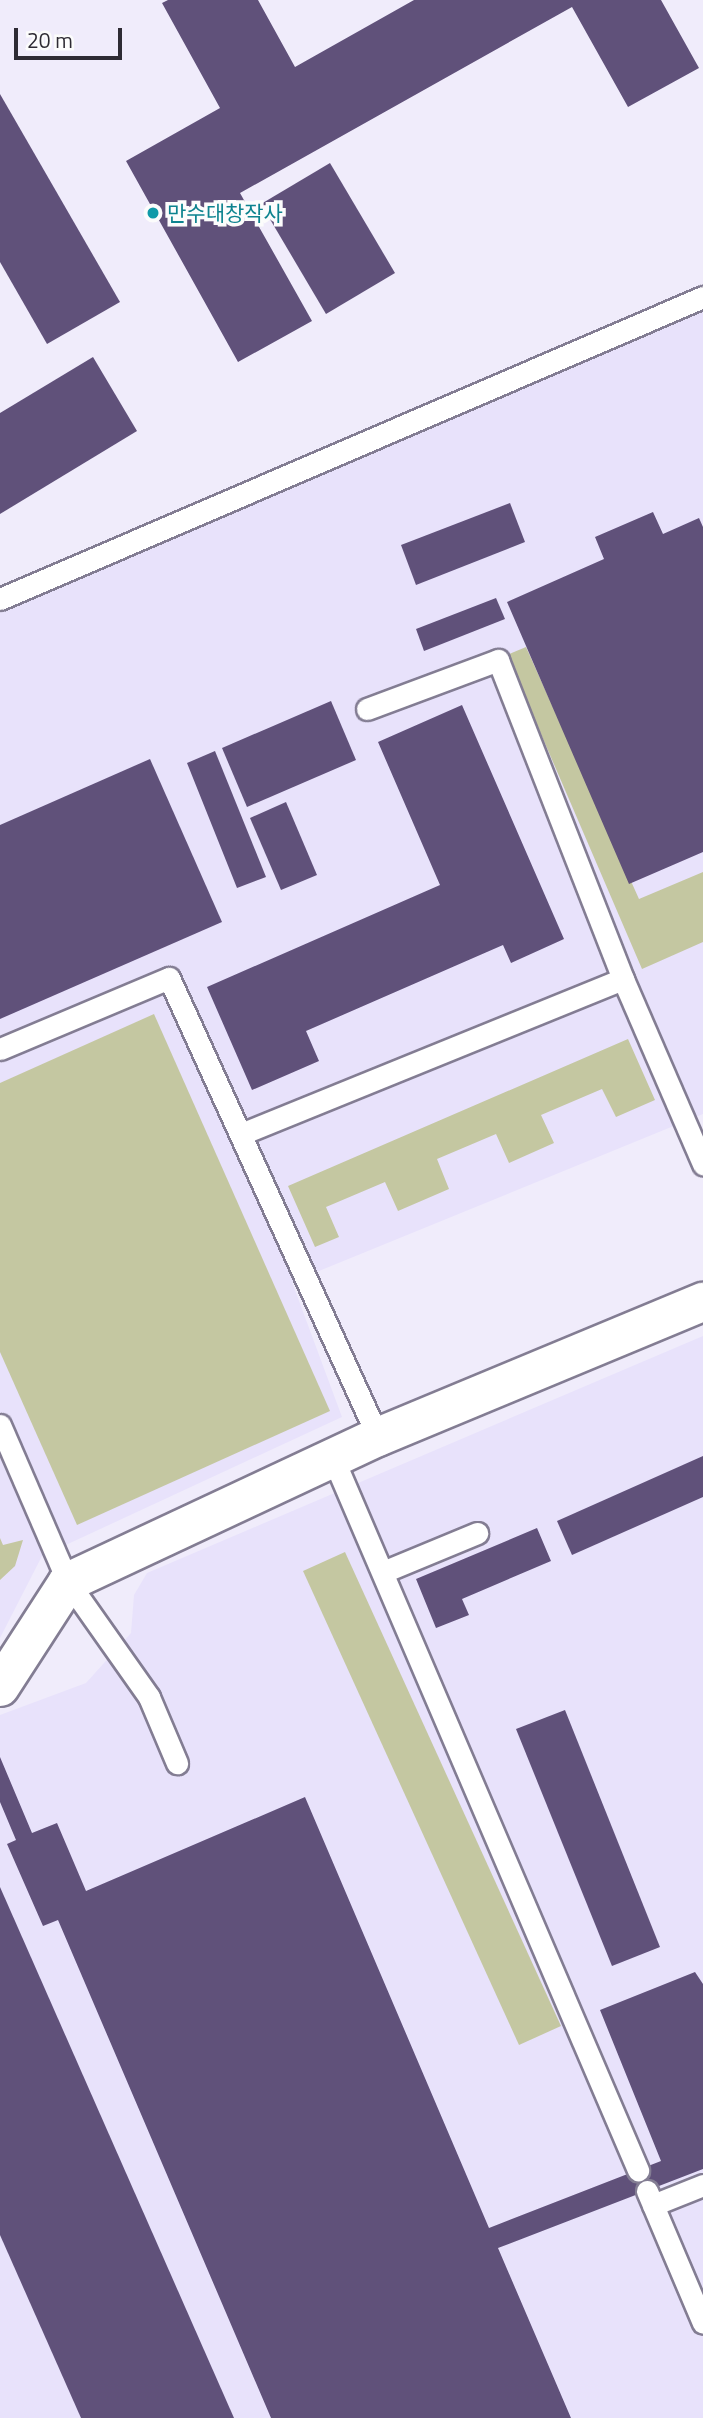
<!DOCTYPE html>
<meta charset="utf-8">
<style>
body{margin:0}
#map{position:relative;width:703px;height:2418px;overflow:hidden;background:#f0ecfb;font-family:"Titillium Web","Noto Sans KR",sans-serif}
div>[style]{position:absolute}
.built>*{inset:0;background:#e8e2fb}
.green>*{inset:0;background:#c4c7a1}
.building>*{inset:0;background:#60517a}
.roads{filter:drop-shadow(2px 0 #837d93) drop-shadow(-2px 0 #837d93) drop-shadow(0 2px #837d93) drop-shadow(0 -2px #837d93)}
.service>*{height:21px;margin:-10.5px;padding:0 10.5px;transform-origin:10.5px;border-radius:10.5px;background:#fff}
.minor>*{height:38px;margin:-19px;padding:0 19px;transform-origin:19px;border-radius:19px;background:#fff}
.dots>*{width:19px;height:19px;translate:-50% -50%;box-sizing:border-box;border:4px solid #fcfcfc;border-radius:50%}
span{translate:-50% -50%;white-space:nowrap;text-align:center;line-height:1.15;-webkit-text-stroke:7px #fcfcfc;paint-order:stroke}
.culture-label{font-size:21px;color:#0d838f}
.left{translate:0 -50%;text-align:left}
.scale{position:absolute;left:14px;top:28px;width:108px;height:32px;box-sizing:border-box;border:4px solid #2e2b34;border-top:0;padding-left:9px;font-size:21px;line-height:24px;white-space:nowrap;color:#2e2b34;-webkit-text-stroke:5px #fcfcfc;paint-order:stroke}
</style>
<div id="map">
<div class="built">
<i style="clip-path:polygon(703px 308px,703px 1114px,292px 1282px,342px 1417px,42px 1556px,0 1638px,0 611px)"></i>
<i style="clip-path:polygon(703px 1336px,703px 2418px,0 2418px,0 1715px,86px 1683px,131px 1633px,134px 1595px,147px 1573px)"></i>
</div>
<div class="green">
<i style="clip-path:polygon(526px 647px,639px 899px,703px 872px,703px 942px,642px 969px,507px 655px)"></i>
<i style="clip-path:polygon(154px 1014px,330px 1411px,77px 1525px,0 1352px,0 1083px)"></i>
<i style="clip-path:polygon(628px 1039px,655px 1100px,616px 1117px,602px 1089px,541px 1115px,554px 1143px,509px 1163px,496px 1134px,437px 1159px,449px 1189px,398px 1211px,385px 1182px,326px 1207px,339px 1237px,315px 1247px,288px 1186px)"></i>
<i style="clip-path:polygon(0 1538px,3px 1545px,23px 1540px,15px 1566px,0 1580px)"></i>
<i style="clip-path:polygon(345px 1552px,561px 2026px,519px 2045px,303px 1571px)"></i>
</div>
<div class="building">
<i style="clip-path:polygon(168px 0,258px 0,295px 67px,414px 0,661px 0,699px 68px,628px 107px,572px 7px,240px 193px,312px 321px,238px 362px,126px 161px,220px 108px,162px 3px)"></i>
<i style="clip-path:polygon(0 94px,120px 302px,47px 344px,0 262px)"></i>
<i style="clip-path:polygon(330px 163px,395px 273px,326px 314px,261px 204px)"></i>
<i style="clip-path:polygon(93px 357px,137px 431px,0 514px,0 413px)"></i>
<i style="clip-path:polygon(510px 503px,525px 542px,416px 585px,401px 545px)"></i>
<i style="clip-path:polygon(653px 512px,663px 534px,699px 518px,703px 527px,703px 852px,629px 884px,507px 602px,604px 559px,595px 537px)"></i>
<i style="clip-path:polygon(496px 598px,505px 619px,424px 651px,416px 629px)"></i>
<i style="clip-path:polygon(331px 701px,356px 760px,247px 807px,222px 748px)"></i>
<i style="clip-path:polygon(462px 705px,564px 939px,511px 963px,503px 945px,306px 1031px,319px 1061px,252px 1090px,207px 987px,440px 885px,378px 742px)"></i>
<i style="clip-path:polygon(215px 751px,266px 877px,237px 888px,187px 763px)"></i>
<i style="clip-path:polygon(150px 759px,222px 922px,0 1019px,0 825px)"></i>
<i style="clip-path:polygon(286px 802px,317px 875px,281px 890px,250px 818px)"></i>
<i style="clip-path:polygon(703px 1456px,703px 1497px,572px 1555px,557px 1521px)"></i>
<i style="clip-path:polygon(537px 1528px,551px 1561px,462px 1599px,469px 1615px,436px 1628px,416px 1579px)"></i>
<i style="clip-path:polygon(565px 1710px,660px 1947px,612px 1966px,516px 1729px)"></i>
<i style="clip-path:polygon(0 1757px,32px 1833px,57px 1823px,86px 1891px,305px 1797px,489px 2228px,661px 2161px,600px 2010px,695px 1972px,703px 1984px,703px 2169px,498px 2248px,571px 2418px,271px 2418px,58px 1920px,43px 1926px,7px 1844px,16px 1840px,0 1802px)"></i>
<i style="clip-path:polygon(0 1887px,234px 2418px,81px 2418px,0 2235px)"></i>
</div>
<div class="roads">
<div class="service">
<i style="left:0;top:599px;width:765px;rotate:-23.25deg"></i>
<i style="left:367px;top:709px;width:140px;rotate:-20.5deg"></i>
<i style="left:498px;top:660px;width:343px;rotate:68.6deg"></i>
<i style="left:623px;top:979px;width:202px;rotate:66.6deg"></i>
<i style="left:0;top:1049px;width:183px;rotate:-22.8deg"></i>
<i style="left:169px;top:978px;width:504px;rotate:65.52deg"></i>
<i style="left:241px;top:1134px;width:412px;rotate:-22.1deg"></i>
<i style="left:0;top:1425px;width:171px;rotate:66.6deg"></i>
<i style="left:68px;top:1582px;width:141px;rotate:54.8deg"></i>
<i style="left:149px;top:1697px;width:72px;rotate:67deg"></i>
<i style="left:333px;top:1458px;width:775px;rotate:66.81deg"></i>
<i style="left:383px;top:1572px;width:102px;rotate:-22.5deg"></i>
<i style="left:647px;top:2191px;width:143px;rotate:67deg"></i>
<i style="left:653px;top:2205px;width:54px;rotate:-21.8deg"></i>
</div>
<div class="minor">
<i style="left:0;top:1687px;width:125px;rotate:-57.1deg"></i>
<i style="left:68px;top:1582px;width:342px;rotate:-25.1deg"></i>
<i style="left:378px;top:1437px;width:352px;rotate:-22.6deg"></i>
</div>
</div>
<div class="dots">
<i style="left:153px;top:213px;background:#0f9aa8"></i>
</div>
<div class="culture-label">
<span class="left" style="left:167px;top:213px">만수대창작사</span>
</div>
<div class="scale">20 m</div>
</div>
